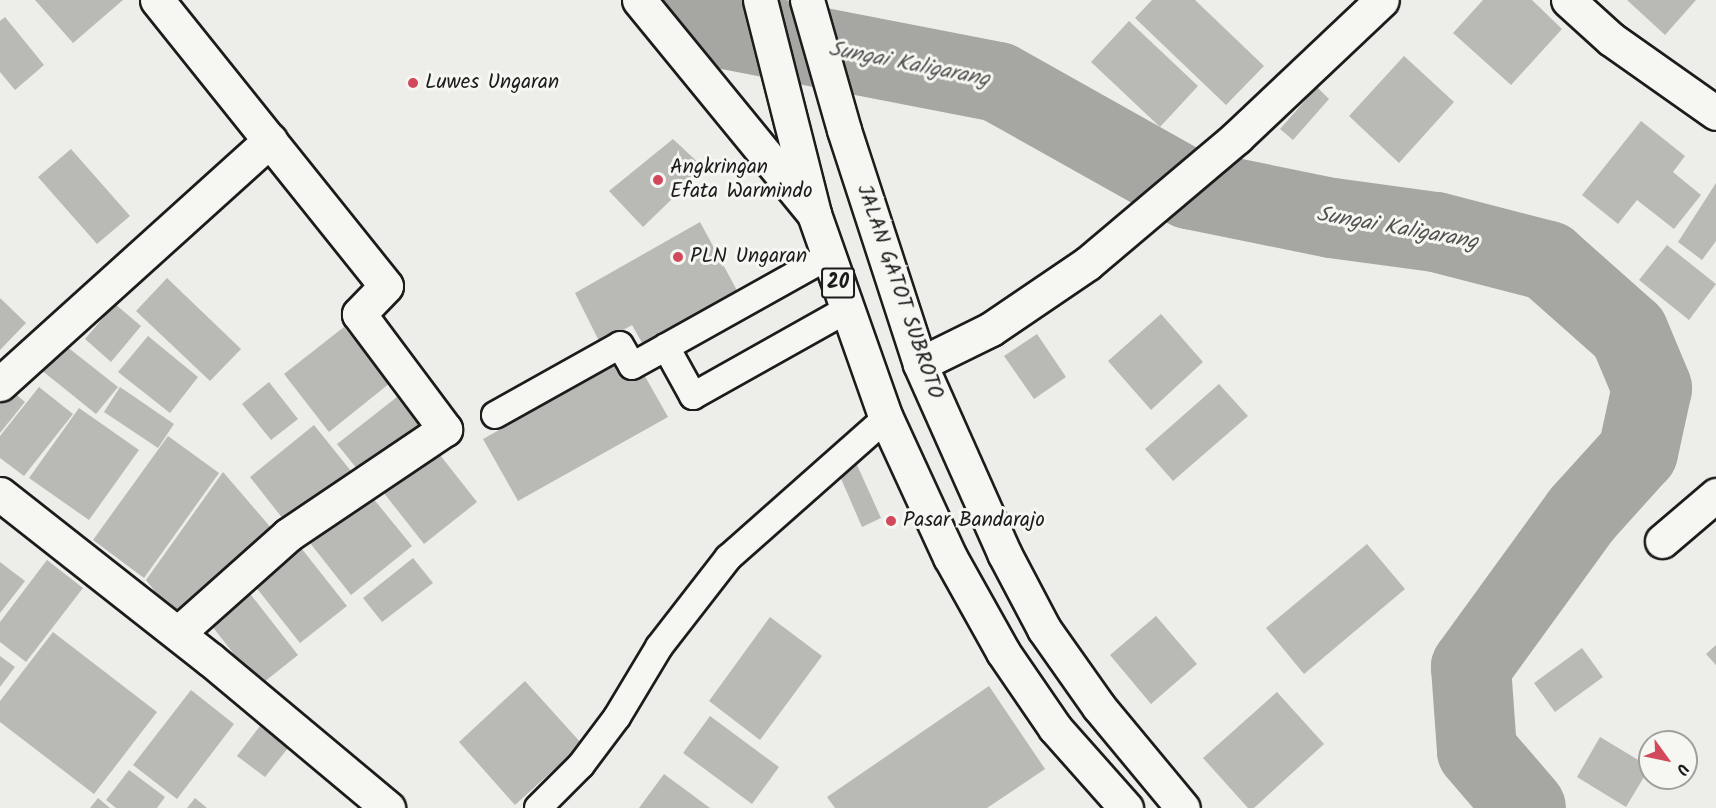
<!DOCTYPE html>
<style>
body{margin:0}
#map{position:relative;width:1716px;height:808px;overflow:hidden;background:#edede9;font-family:Kalam,sans-serif}
div>[style]{position:absolute}
.river>*{height:80px;margin:-40px;padding:0 40px;transform-origin:40px;border-radius:40px;background:#a6a6a3}
.building>*{inset:0;background:#b9b9b6}
.roads{filter:drop-shadow(2px 0 #1c1c1c) drop-shadow(-2px 0 #1c1c1c) drop-shadow(0 2px #1c1c1c) drop-shadow(0 -2px #1c1c1c)}
.service>*{height:26px;margin:-13px;padding:0 13px;transform-origin:13px;border-radius:13px;background:#f6f6f2}
.minor>*{height:33px;margin:-16.5px;padding:0 16.5px;transform-origin:16.5px;border-radius:16.5px;background:#f6f6f2}
.tertiary>*{height:33px;margin:-16.5px;padding:0 16.5px;transform-origin:16.5px;border-radius:16.5px;background:#f6f6f2}
.trunk>*{height:33px;margin:-16.5px;padding:0 16.5px;transform-origin:16.5px;border-radius:16.5px;background:#f6f6f2}
.dots>*{width:16px;height:16px;translate:-50% -50%;box-sizing:border-box;border:3px solid #f6f6f2;border-radius:50%}
span{translate:-50% -50%;white-space:nowrap;text-align:center;line-height:1.15;-webkit-text-stroke:6px #f6f6f2;paint-order:stroke}
.shield-label span{padding:2px 4px;background:#f6f6f2;border:2px solid;border-radius:4px;-webkit-text-stroke-width:0}
.shield-label{font-size:20px;color:#1c1c1c;font-weight:700}
.poi-label{font-size:21px;color:#1c1c1c}
.left{translate:0 -50%;text-align:left}
.street-label{font-size:21px;color:#1c1c1c}
.water-label{font-size:22px;color:#535352;font-style:italic}
.north{position:absolute;left:1638px;top:730px;width:60px;height:60px;box-sizing:border-box;background:#f6f6f2;border:2px solid #9f9f9c;border-radius:50%;rotate:123deg;font-size:16px;font-weight:700;line-height:24px;text-align:center;color:#1c1c1c}
.north::after{content:'';display:block;margin:auto;width:21px;height:27px;background:#d1495b;clip-path:polygon(50% 0,100% 100%,50% 72%,0 100%)}
</style>
<div id="map">
<div class="river">
<i style="left:701px;top:0;width:38px;rotate:50deg"></i>
<i style="left:725px;top:29px;width:278px;rotate:11deg"></i>
<i style="left:998px;top:82px;width:219px;rotate:29.3deg"></i>
<i style="left:1189px;top:189px;width:146px;rotate:11.5deg"></i>
<i style="left:1332px;top:218px;width:105px;rotate:7.7deg"></i>
<i style="left:1436px;top:232px;width:116px;rotate:14.5deg"></i>
<i style="left:1548px;top:261px;width:108px;rotate:41.6deg"></i>
<i style="left:1629px;top:333px;width:60px;rotate:67.3deg"></i>
<i style="left:1652px;top:388px;width:66px;rotate:102.3deg"></i>
<i style="left:1638px;top:452px;width:84px;rotate:132.1deg"></i>
<i style="left:1582px;top:514px;width:189px;rotate:126deg"></i>
<i style="left:1471px;top:667px;width:84px;rotate:85.9deg"></i>
<i style="left:1477px;top:751px;width:75px;rotate:49.3deg"></i>
</div>
<div class="building">
<i style="clip-path:polygon(35px 0,123px 0,73px 43px)"></i>
<i style="clip-path:polygon(1152px 0,1195px 0,1264px 66px,1226px 105px,1135px 18px)"></i>
<i style="clip-path:polygon(1483px 0,1532px 0,1562px 29px,1511px 85px,1453px 33px)"></i>
<i style="clip-path:polygon(1627px 0,1696px 0,1665px 35px)"></i>
<i style="clip-path:polygon(5px 17px,44px 65px,15px 90px,0 72px,0 21px)"></i>
<i style="clip-path:polygon(1129px 21px,1198px 86px,1160px 127px,1091px 62px)"></i>
<i style="clip-path:polygon(1404px 56px,1454px 102px,1399px 163px,1349px 116px)"></i>
<i style="clip-path:polygon(1317px 87px,1329px 99px,1293px 140px,1280px 129px)"></i>
<i style="clip-path:polygon(1641px 121px,1685px 156px,1673px 172px,1701px 195px,1674px 229px,1637px 200px,1618px 224px,1582px 195px)"></i>
<i style="clip-path:polygon(673px 139px,704px 168px,643px 227px,609px 191px)"></i>
<i style="clip-path:polygon(71px 149px,130px 216px,97px 244px,38px 177px)"></i>
<i style="clip-path:polygon(1716px 183px,1716px 241px,1702px 260px,1678px 242px)"></i>
<i style="clip-path:polygon(700px 222px,746px 307px,650px 357px,632px 325px,600px 343px,575px 293px)"></i>
<i style="clip-path:polygon(1667px 245px,1716px 284px,1689px 320px,1639px 280px)"></i>
<i style="clip-path:polygon(167px 278px,241px 349px,210px 381px,136px 311px)"></i>
<i style="clip-path:polygon(0 298px,26px 323px,0 350px)"></i>
<i style="clip-path:polygon(115px 304px,141px 326px,111px 362px,85px 339px)"></i>
<i style="clip-path:polygon(1161px 314px,1203px 362px,1151px 410px,1108px 361px)"></i>
<i style="clip-path:polygon(344px 327px,390px 383px,329px 432px,284px 374px)"></i>
<i style="clip-path:polygon(1037px 334px,1066px 377px,1034px 399px,1004px 356px)"></i>
<i style="clip-path:polygon(148px 336px,198px 377px,170px 413px,118px 372px)"></i>
<i style="clip-path:polygon(61px 342px,118px 387px,96px 414px,40px 369px)"></i>
<i style="clip-path:polygon(633px 355px,668px 417px,518px 501px,483px 439px)"></i>
<i style="clip-path:polygon(269px 382px,298px 419px,271px 440px,242px 404px)"></i>
<i style="clip-path:polygon(1219px 384px,1248px 416px,1173px 481px,1145px 449px)"></i>
<i style="clip-path:polygon(5px 385px,25px 402px,0 433px,0 391px)"></i>
<i style="clip-path:polygon(39px 387px,73px 414px,24px 476px,0 458px,0 436px)"></i>
<i style="clip-path:polygon(120px 387px,174px 424px,158px 448px,104px 412px)"></i>
<i style="clip-path:polygon(397px 397px,421px 427px,362px 475px,337px 444px)"></i>
<i style="clip-path:polygon(79px 408px,139px 450px,89px 520px,29px 478px)"></i>
<i style="clip-path:polygon(314px 425px,359px 481px,294px 533px,250px 477px)"></i>
<i style="clip-path:polygon(168px 436px,219px 473px,144px 578px,93px 540px)"></i>
<i style="clip-path:polygon(429px 441px,477px 502px,424px 544px,376px 483px)"></i>
<i style="clip-path:polygon(857px 465px,881px 518px,862px 527px,839px 474px)"></i>
<i style="clip-path:polygon(223px 472px,278px 536px,176px 618px,146px 580px)"></i>
<i style="clip-path:polygon(363px 486px,412px 546px,351px 595px,303px 534px)"></i>
<i style="clip-path:polygon(294px 539px,347px 606px,300px 643px,247px 576px)"></i>
<i style="clip-path:polygon(1367px 544px,1405px 589px,1304px 674px,1266px 628px)"></i>
<i style="clip-path:polygon(413px 558px,433px 583px,382px 622px,363px 598px)"></i>
<i style="clip-path:polygon(47px 560px,83px 588px,26px 662px,0 642px,0 622px)"></i>
<i style="clip-path:polygon(0 562px,25px 581px,0 613px)"></i>
<i style="clip-path:polygon(240px 581px,298px 655px,259px 686px,201px 612px)"></i>
<i style="clip-path:polygon(1156px 616px,1197px 664px,1151px 704px,1110px 655px)"></i>
<i style="clip-path:polygon(770px 617px,822px 656px,760px 740px,709px 701px)"></i>
<i style="clip-path:polygon(53px 632px,157px 712px,94px 794px,0 722px,0 701px)"></i>
<i style="clip-path:polygon(1716px 645px,1716px 665px,1706px 654px)"></i>
<i style="clip-path:polygon(1582px 648px,1603px 677px,1555px 712px,1534px 683px)"></i>
<i style="clip-path:polygon(0 656px,15px 667px,0 687px)"></i>
<i style="clip-path:polygon(525px 681px,582px 744px,515px 805px,459px 742px)"></i>
<i style="clip-path:polygon(989px 686px,1045px 769px,987px 808px,835px 808px,827px 797px)"></i>
<i style="clip-path:polygon(191px 690px,234px 724px,177px 799px,133px 765px)"></i>
<i style="clip-path:polygon(1277px 692px,1324px 744px,1254px 808px,1248px 808px,1203px 758px)"></i>
<i style="clip-path:polygon(710px 716px,779px 767px,752px 804px,683px 753px)"></i>
<i style="clip-path:polygon(260px 726px,288px 748px,265px 777px,237px 756px)"></i>
<i style="clip-path:polygon(1600px 737px,1650px 767px,1626px 807px,1577px 777px)"></i>
<i style="clip-path:polygon(129px 770px,165px 797px,157px 808px,116px 808px,106px 800px)"></i>
<i style="clip-path:polygon(664px 774px,710px 808px,639px 808px)"></i>
<i style="clip-path:polygon(98px 798px,110px 808px,90px 808px)"></i>
<i style="clip-path:polygon(195px 798px,207px 808px,187px 808px)"></i>
</div>
<div class="roads">
<div class="service">
<i style="left:827px;top:257px;width:184px;rotate:150.8deg"></i>
<i style="left:666px;top:347px;width:56px;rotate:61.1deg"></i>
<i style="left:693px;top:396px;width:178px;rotate:-29.3deg"></i>
<i style="left:495px;top:415px;width:143px;rotate:-29.2deg"></i>
<i style="left:620px;top:345px;width:24px;rotate:60deg"></i>
<i style="left:632px;top:366px;width:39px;rotate:-29deg"></i>
<i style="left:538px;top:808px;width:61px;rotate:-45deg"></i>
<i style="left:581px;top:765px;width:60px;rotate:-53.1deg"></i>
<i style="left:617px;top:717px;width:82px;rotate:-59deg"></i>
<i style="left:659px;top:647px;width:113px;rotate:-52.2deg"></i>
<i style="left:728px;top:558px;width:211px;rotate:-41.5deg"></i>
</div>
<div class="minor">
<i style="left:157px;top:0;width:366px;rotate:51.3deg"></i>
<i style="left:386px;top:286px;width:39px;rotate:134deg"></i>
<i style="left:359px;top:314px;width:144px;rotate:53.2deg"></i>
<i style="left:445px;top:429px;width:189px;rotate:146deg"></i>
<i style="left:288px;top:535px;width:147px;rotate:138.3deg"></i>
<i style="left:1568px;top:0;width:58px;rotate:42.2deg"></i>
<i style="left:1611px;top:39px;width:128px;rotate:35.2deg"></i>
<i style="left:920px;top:364px;width:79px;rotate:-26.2deg"></i>
<i style="left:991px;top:329px;width:117px;rotate:-34.2deg"></i>
<i style="left:1088px;top:263px;width:195px;rotate:-40.2deg"></i>
<i style="left:1237px;top:137px;width:199px;rotate:-43.4deg"></i>
<i style="left:0;top:384px;width:364px;rotate:-42.1deg"></i>
<i style="left:0;top:494px;width:268px;rotate:38.2deg"></i>
<i style="left:211px;top:660px;width:231px;rotate:39.9deg"></i>
<i style="left:1662px;top:541px;width:71px;rotate:-40.4deg"></i>
</div>
<div class="tertiary">
<i style="left:639px;top:0;width:276px;rotate:50.7deg"></i>
</div>
<div class="trunk">
<i style="left:760px;top:0;width:221px;rotate:75.8deg"></i>
<i style="left:814px;top:214px;width:216px;rotate:70.6deg"></i>
<i style="left:886px;top:418px;width:153px;rotate:65.3deg"></i>
<i style="left:950px;top:557px;width:109px;rotate:60.8deg"></i>
<i style="left:1003px;top:652px;width:92px;rotate:55.6deg"></i>
<i style="left:1055px;top:728px;width:107px;rotate:48.4deg"></i>
<i style="left:807px;top:0;width:135px;rotate:74.1deg"></i>
<i style="left:844px;top:130px;width:246px;rotate:72deg"></i>
<i style="left:920px;top:364px;width:207px;rotate:66deg"></i>
<i style="left:1004px;top:553px;width:86px;rotate:62.2deg"></i>
<i style="left:1044px;top:629px;width:95px;rotate:54.8deg"></i>
<i style="left:1099px;top:707px;width:131px;rotate:50.3deg"></i>
</div>
</div>
<div class="dots">
<i style="left:413px;top:83px;background:#d1495b"></i>
<i style="left:658px;top:180px;background:#d1495b"></i>
<i style="left:678px;top:257px;background:#d1495b"></i>
<i style="left:891px;top:521px;background:#d1495b"></i>
</div>
<div class="shield-label">
<span style="left:838px;top:283px">20</span>
</div>
<div class="poi-label">
<span class="left" style="left:425px;top:83px">Luwes Ungaran</span>
<span class="left" style="left:670px;top:180px">Angkringan<br>Efata Warmindo</span>
<span class="left" style="left:690px;top:257px">PLN Ungaran</span>
<span class="left" style="left:903px;top:521px">Pasar Bandarajo</span>
</div>
<div class="street-label">
<span style="left:899px;top:292px;rotate:71deg">JALAN GATOT SUBROTO</span>
</div>
<div class="water-label">
<span style="left:909px;top:65px;rotate:11deg">Sungai Kaligarang</span>
<span style="left:1397px;top:229px;rotate:10deg">Sungai Kaligarang</span>
</div>
<div class="north">U</div>
</div>
